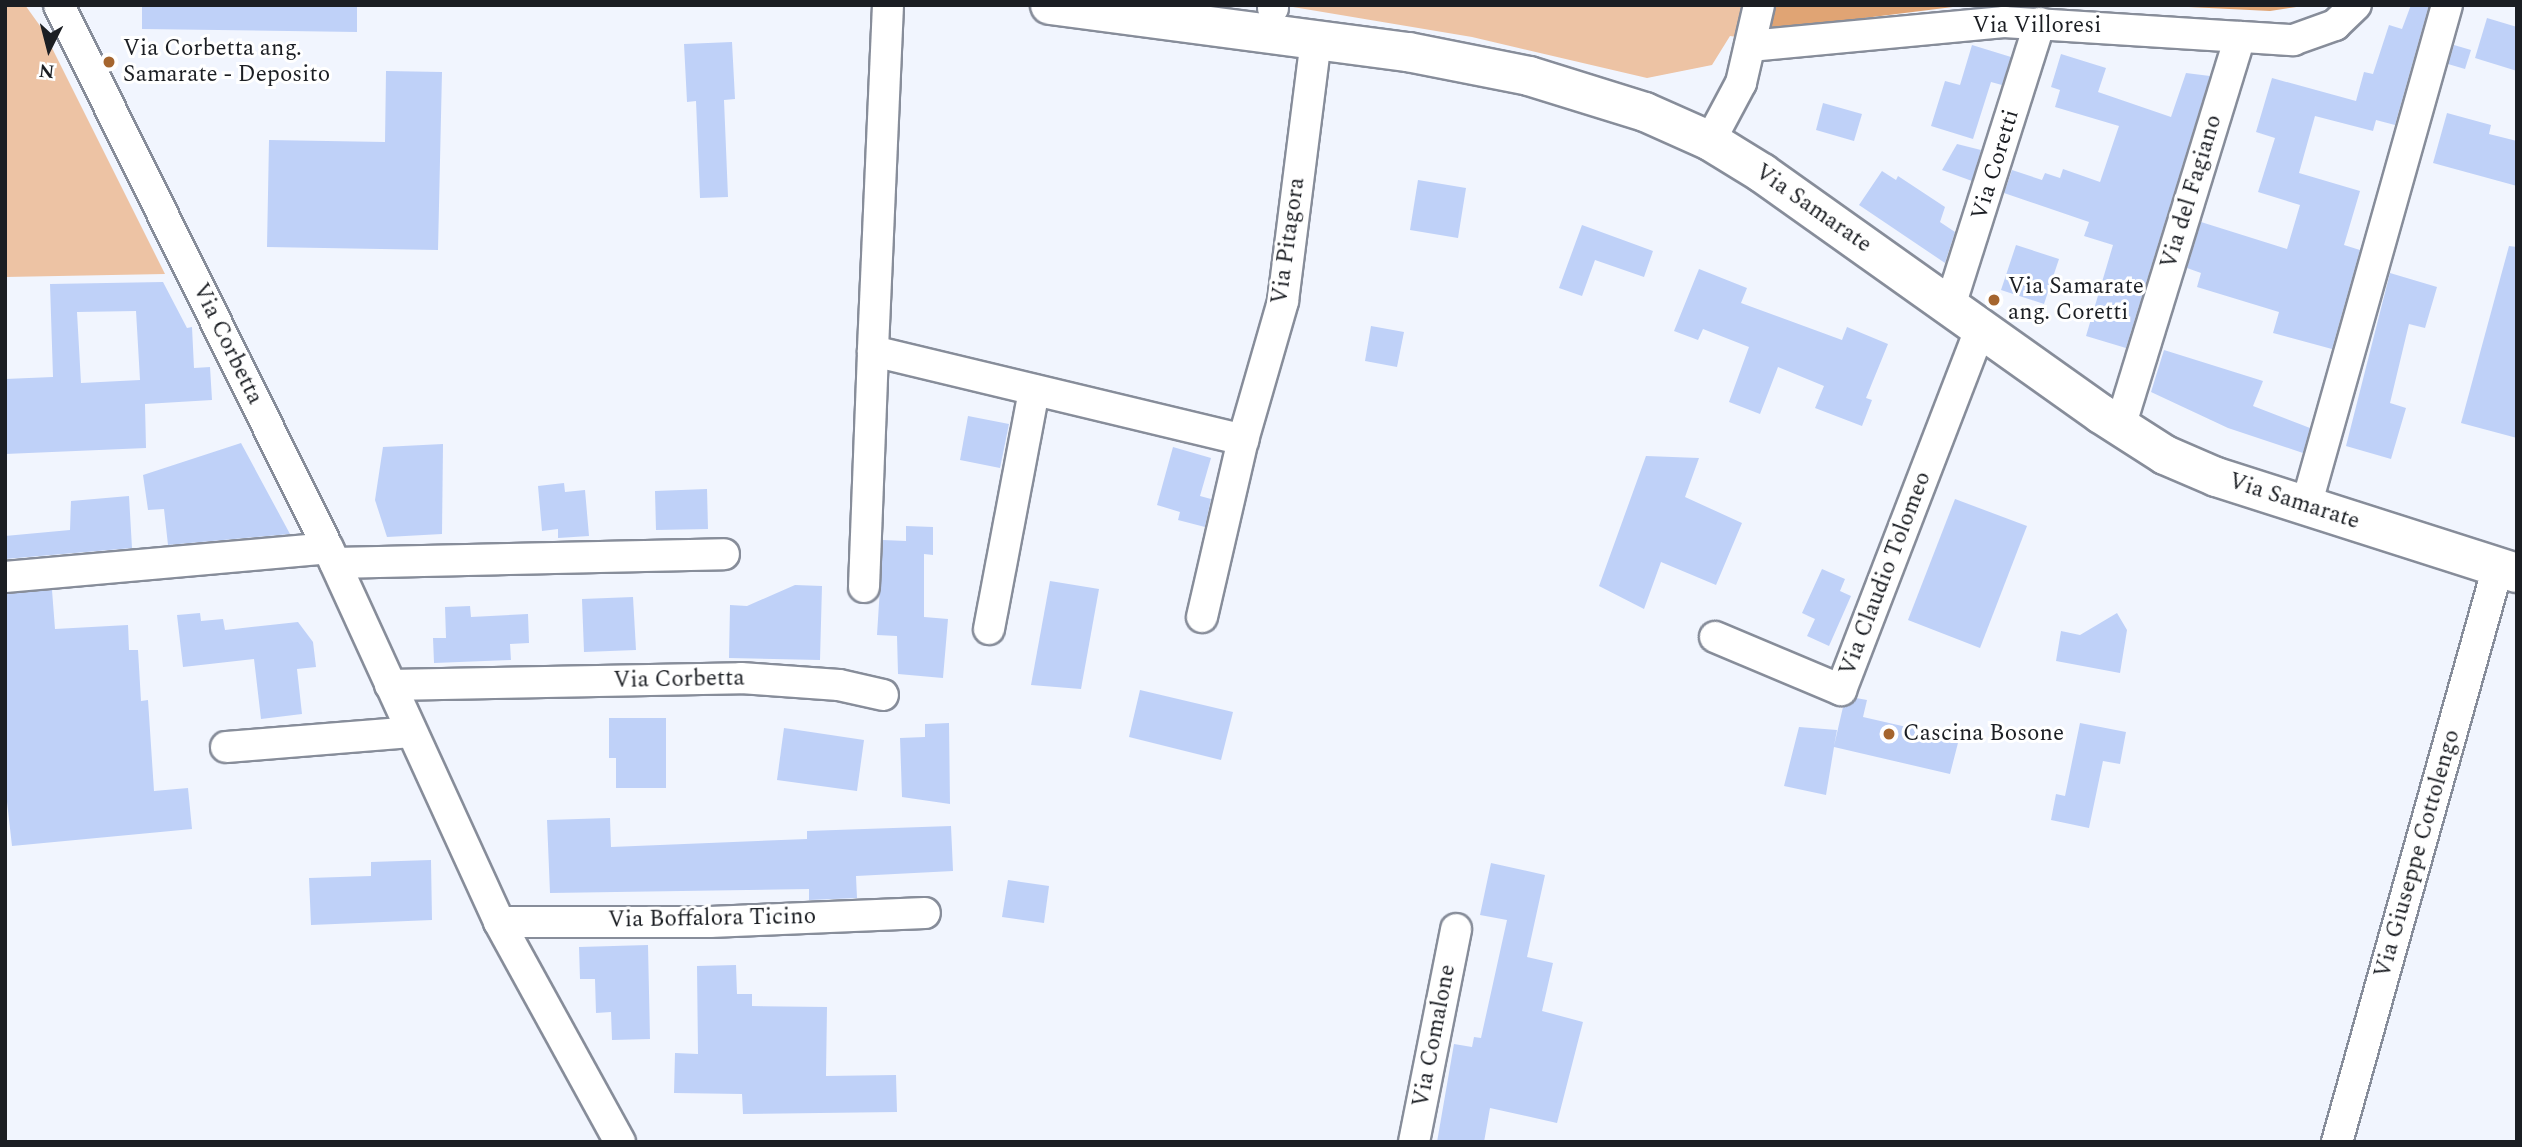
<!DOCTYPE html>
<style>
body{margin:0}
#map{position:relative;width:2522px;height:1147px;overflow:hidden;background:#f1f5fe;font-family:Spectral,serif}
div>[style]{position:absolute}
.green>*{inset:0;background:#edc3a4}
.forest>*{inset:0;background:#e0a474}
.building>*{inset:0;background:#bfd1f8}
.roads{filter:drop-shadow(2px 0 #878d9a) drop-shadow(-2px 0 #878d9a) drop-shadow(0 2px #878d9a) drop-shadow(0 -2px #878d9a)}
.street>*{height:30px;margin:-15px;padding:0 15px;transform-origin:15px;border-radius:15px;background:#fff}
.secondary>*{height:38px;margin:-19px;padding:0 19px;transform-origin:19px;border-radius:19px;background:#fff}
.dots>*{width:19px;height:19px;translate:-50% -50%;box-sizing:border-box;border:4px solid #fff;border-radius:50%}
span{translate:-50% -50%;white-space:nowrap;text-align:center;line-height:1.15;-webkit-text-stroke:6px #fff;paint-order:stroke}
.street-label{font-size:23px;color:#1b1e23}
.poi-label{font-size:23px;color:#1b1e23}
.left{translate:0 -50%;text-align:left}
.frame{position:absolute;inset:0;border:7px solid #1b1e23;pointer-events:none}
.north{position:absolute;left:14px;top:14px;width:70px;height:70px;-webkit-text-stroke:5px #fff;paint-order:stroke;rotate:186deg;font-size:19px;font-weight:700;line-height:28px;text-align:center;color:#1b1e23}
.north::after{content:'';display:block;margin:auto;width:24px;height:32px;background:#1b1e23;clip-path:polygon(50% 0,100% 100%,50% 72%,0 100%)}
</style>
<div id="map">
<div class="green">
<i style="clip-path:polygon(5px 5px,25px 5px,43px 30px,165px 274px,5px 277px)"></i>
<i style="clip-path:polygon(1281px 5px,1745px 5px,1737px 37px,1730px 36px,1712px 65px,1647px 78px,1472px 37px)"></i>
</div>
<div class="forest">
<i style="clip-path:polygon(1773px 5px,1969px 5px,1767px 30px)"></i>
<i style="clip-path:polygon(2148px 5px,2310px 5px,2270px 11px)"></i>
</div>
<div class="building">
<i style="clip-path:polygon(142px 5px,357px 5px,357px 32px,142px 29px)"></i>
<i style="clip-path:polygon(2411px 5px,2429px 5px,2395px 125px,2376px 120px,2373px 131px,2315px 116px,2299px 173px,2360px 191px,2344px 245px,2360px 250px,2332px 349px,2273px 333px,2279px 312px,2197px 287px,2201px 273px,2187px 268px,2201px 222px,2287px 249px,2300px 205px,2258px 192px,2275px 138px,2256px 132px,2272px 78px,2356px 101px,2364px 72px,2373px 74px,2389px 25px,2402px 29px)"></i>
<i style="clip-path:polygon(2487px 18px,2517px 27px,2517px 71px,2475px 58px)"></i>
<i style="clip-path:polygon(732px 42px,735px 99px,724px 100px,728px 197px,700px 198px,696px 101px,687px 102px,684px 44px)"></i>
<i style="clip-path:polygon(1972px 45px,2011px 57px,2002px 85px,1991px 82px,1973px 139px,1931px 126px,1945px 81px,1960px 85px)"></i>
<i style="clip-path:polygon(2454px 45px,2471px 50px,2465px 69px,2448px 64px)"></i>
<i style="clip-path:polygon(2061px 54px,2106px 68px,2098px 92px,2171px 117px,2186px 73px,2210px 76px,2126px 348px,2086px 336px,2113px 245px,2084px 236px,2089px 222px,2004px 193px,2012px 170px,2042px 180px,2045px 173px,2060px 178px,2063px 169px,2100px 182px,2119px 126px,2055px 107px,2060px 90px,2051px 87px)"></i>
<i style="clip-path:polygon(386px 71px,442px 72px,438px 250px,267px 247px,269px 140px,385px 142px)"></i>
<i style="clip-path:polygon(1823px 103px,1862px 114px,1854px 141px,1816px 130px)"></i>
<i style="clip-path:polygon(2447px 113px,2491px 125px,2489px 134px,2517px 141px,2517px 186px,2433px 163px)"></i>
<i style="clip-path:polygon(1957px 144px,1981px 150px,1972px 181px,1942px 170px)"></i>
<i style="clip-path:polygon(1882px 171px,1896px 180px,1898px 176px,1945px 207px,1940px 222px,1955px 232px,1945px 263px,1859px 205px)"></i>
<i style="clip-path:polygon(1418px 180px,1466px 188px,1458px 238px,1410px 230px)"></i>
<i style="clip-path:polygon(1582px 225px,1653px 251px,1644px 277px,1595px 260px,1582px 296px,1559px 288px)"></i>
<i style="clip-path:polygon(2016px 245px,2059px 259px,2044px 304px,2001px 290px)"></i>
<i style="clip-path:polygon(2509px 246px,2517px 247px,2517px 438px,2461px 423px)"></i>
<i style="clip-path:polygon(1699px 269px,1747px 288px,1741px 303px,1842px 340px,1847px 327px,1888px 344px,1866px 398px,1872px 400px,1862px 426px,1815px 408px,1824px 386px,1778px 367px,1760px 414px,1729px 402px,1749px 347px,1703px 329px,1698px 340px,1674px 331px)"></i>
<i style="clip-path:polygon(2390px 273px,2437px 287px,2425px 328px,2409px 324px,2390px 403px,2406px 408px,2391px 459px,2346px 446px)"></i>
<i style="clip-path:polygon(evenodd,163px 282px,187px 328px,192px 327px,194px 368px,210px 367px,212px 400px,145px 404px,146px 448px,5px 454px,5px 379px,53px 377px,50px 284px,163px 282px,136px 311px,140px 380px,81px 383px,77px 312px,136px 311px)"></i>
<i style="clip-path:polygon(1371px 326px,1404px 332px,1397px 367px,1365px 361px)"></i>
<i style="clip-path:polygon(2164px 350px,2263px 381px,2253px 406px,2310px 428px,2303px 453px,2228px 428px,2151px 392px)"></i>
<i style="clip-path:polygon(968px 416px,1009px 424px,1000px 468px,960px 460px)"></i>
<i style="clip-path:polygon(241px 443px,290px 534px,168px 545px,164px 509px,148px 510px,143px 475px)"></i>
<i style="clip-path:polygon(443px 444px,442px 534px,387px 537px,375px 500px,383px 447px)"></i>
<i style="clip-path:polygon(1173px 447px,1211px 458px,1200px 496px,1211px 499px,1205px 527px,1178px 520px,1180px 512px,1157px 505px)"></i>
<i style="clip-path:polygon(1646px 456px,1699px 458px,1685px 497px,1742px 523px,1716px 585px,1661px 562px,1644px 609px,1599px 586px)"></i>
<i style="clip-path:polygon(564px 483px,565px 492px,585px 490px,589px 536px,558px 538px,558px 529px,542px 531px,538px 486px)"></i>
<i style="clip-path:polygon(707px 489px,708px 529px,656px 530px,655px 491px)"></i>
<i style="clip-path:polygon(129px 496px,132px 548px,5px 559px,5px 536px,70px 530px,71px 501px)"></i>
<i style="clip-path:polygon(1955px 499px,2027px 526px,1980px 648px,1908px 620px)"></i>
<i style="clip-path:polygon(906px 526px,933px 527px,933px 555px,924px 554px,924px 617px,948px 619px,943px 678px,898px 674px,897px 636px,877px 635px,883px 540px,906px 541px)"></i>
<i style="clip-path:polygon(1822px 569px,1845px 579px,1840px 591px,1851px 596px,1829px 646px,1807px 636px,1815px 619px,1802px 613px)"></i>
<i style="clip-path:polygon(1050px 581px,1099px 589px,1081px 689px,1031px 685px)"></i>
<i style="clip-path:polygon(795px 585px,822px 586px,820px 660px,729px 658px,730px 605px,747px 606px)"></i>
<i style="clip-path:polygon(52px 590px,55px 629px,128px 625px,129px 650px,138px 650px,141px 701px,148px 700px,154px 791px,188px 788px,192px 829px,12px 846px,5px 784px,5px 594px)"></i>
<i style="clip-path:polygon(633px 597px,636px 650px,584px 652px,582px 599px)"></i>
<i style="clip-path:polygon(470px 606px,471px 617px,528px 614px,529px 643px,510px 644px,511px 660px,434px 663px,433px 638px,446px 638px,445px 607px)"></i>
<i style="clip-path:polygon(200px 613px,201px 621px,223px 619px,225px 630px,298px 622px,313px 642px,316px 667px,297px 669px,302px 714px,261px 719px,254px 659px,183px 667px,177px 615px)"></i>
<i style="clip-path:polygon(2117px 613px,2127px 630px,2120px 673px,2056px 661px,2061px 631px,2080px 635px)"></i>
<i style="clip-path:polygon(1140px 690px,1233px 712px,1221px 760px,1129px 737px)"></i>
<i style="clip-path:polygon(1856px 698px,1867px 700px,1863px 717px,1959px 739px,1950px 774px,1834px 747px,1826px 795px,1784px 786px,1799px 727px,1837px 730px,1834px 746px,1843px 707px)"></i>
<i style="clip-path:polygon(609px 718px,666px 718px,666px 788px,616px 788px,616px 758px,609px 758px)"></i>
<i style="clip-path:polygon(949px 723px,950px 804px,902px 797px,900px 738px,925px 737px,925px 724px)"></i>
<i style="clip-path:polygon(2080px 723px,2126px 732px,2120px 764px,2103px 761px,2089px 828px,2051px 820px,2056px 794px,2065px 796px)"></i>
<i style="clip-path:polygon(784px 728px,864px 740px,857px 791px,777px 780px)"></i>
<i style="clip-path:polygon(610px 818px,611px 847px,807px 839px,807px 831px,951px 826px,953px 871px,856px 876px,857px 898px,809px 900px,809px 889px,550px 893px,547px 820px)"></i>
<i style="clip-path:polygon(431px 860px,432px 920px,311px 925px,309px 878px,371px 876px,371px 862px)"></i>
<i style="clip-path:polygon(1491px 863px,1545px 875px,1527px 957px,1553px 963px,1542px 1011px,1583px 1022px,1557px 1123px,1490px 1108px,1484px 1142px,1437px 1142px,1454px 1044px,1472px 1047px,1474px 1037px,1481px 1038px,1507px 920px,1480px 915px)"></i>
<i style="clip-path:polygon(1008px 880px,1049px 886px,1044px 923px,1002px 917px)"></i>
<i style="clip-path:polygon(648px 945px,650px 1039px,612px 1040px,611px 1012px,596px 1013px,595px 979px,580px 979px,579px 947px)"></i>
<i style="clip-path:polygon(736px 965px,737px 994px,752px 994px,752px 1006px,827px 1007px,826px 1076px,896px 1075px,897px 1112px,743px 1114px,742px 1094px,674px 1093px,675px 1053px,698px 1054px,697px 966px)"></i>
</div>
<div class="roads">
<div class="street">
<i style="left:59px;top:5px;width:606px;rotate:63.65deg"></i>
<i style="left:328px;top:548px;width:411px;rotate:65.4deg"></i>
<i style="left:499px;top:922px;width:251px;rotate:61.2deg"></i>
<i style="left:888px;top:5px;width:346px;rotate:92.5deg"></i>
<i style="left:873px;top:351px;width:381px;rotate:13.5deg"></i>
<i style="left:1243px;top:440px;width:145px;rotate:-73.9deg"></i>
<i style="left:1283px;top:301px;width:265px;rotate:-82.8deg"></i>
<i style="left:1273px;top:8px;width:3px;rotate:-90deg"></i>
<i style="left:1750px;top:46px;width:255px;rotate:-5.4deg"></i>
<i style="left:2004px;top:22px;width:290px;rotate:3.6deg"></i>
<i style="left:2293px;top:40px;width:45px;rotate:-19.7deg"></i>
<i style="left:2335px;top:25px;width:29px;rotate:-44deg"></i>
<i style="left:1710px;top:141px;width:66px;rotate:-61.9deg"></i>
<i style="left:1741px;top:83px;width:80px;rotate:-77deg"></i>
<i style="left:1950px;top:306px;width:297px;rotate:-72.4deg"></i>
<i style="left:2120px;top:427px;width:408px;rotate:-72.9deg"></i>
<i style="left:2306px;top:506px;width:520px;rotate:-74.28deg"></i>
<i style="left:335px;top:563px;width:389px;rotate:-1.3deg"></i>
<i style="left:5px;top:577px;width:324px;rotate:-5.1deg"></i>
<i style="left:864px;top:587px;width:236px;rotate:-87.8deg"></i>
<i style="left:1202px;top:617px;width:182px;rotate:-77deg"></i>
<i style="left:989px;top:629px;width:243px;rotate:-79.3deg"></i>
<i style="left:1715px;top:637px;width:137px;rotate:22.8deg"></i>
<i style="left:1841px;top:690px;width:387px;rotate:-68.9deg"></i>
<i style="left:390px;top:685px;width:351px;rotate:-1.1deg"></i>
<i style="left:741px;top:678px;width:98px;rotate:4.1deg"></i>
<i style="left:839px;top:685px;width:45px;rotate:12.8deg"></i>
<i style="left:226px;top:747px;width:186px;rotate:-4.6deg"></i>
<i style="left:499px;top:922px;width:211px"></i>
<i style="left:710px;top:922px;width:215px;rotate:-2.4deg"></i>
<i style="left:1414px;top:1142px;width:217px;rotate:-78.8deg"></i>
<i style="left:2337px;top:1142px;width:597px;rotate:-74.36deg"></i>
</div>
<div class="secondary">
<i style="left:1050px;top:5px;width:361px;rotate:7.5deg"></i>
<i style="left:1408px;top:52px;width:123px;rotate:11.2deg"></i>
<i style="left:1529px;top:76px;width:121px;rotate:17.2deg"></i>
<i style="left:1645px;top:112px;width:71px;rotate:24deg"></i>
<i style="left:1710px;top:141px;width:61px;rotate:31.6deg"></i>
<i style="left:1762px;top:173px;width:416px;rotate:35.4deg"></i>
<i style="left:2101px;top:414px;width:76px;rotate:32.6deg"></i>
<i style="left:2165px;top:455px;width:56px;rotate:23.3deg"></i>
<i style="left:2216px;top:477px;width:316px;rotate:17.7deg"></i>
</div>
</div>
<div class="dots">
<i style="left:109px;top:62px;background:#a5652e"></i>
<i style="left:1994px;top:300px;background:#a5652e"></i>
<i style="left:1889px;top:734px;background:#a5652e"></i>
</div>
<div class="street-label">
<span style="left:2037px;top:26px">Via Villoresi</span>
<span style="left:1996px;top:165px;rotate:-73deg">Via Coretti</span>
<span style="left:2192px;top:192px;rotate:-73deg">Via del Fagiano</span>
<span style="left:1813px;top:209px;rotate:35deg">Via Samarate</span>
<span style="left:1289px;top:241px;rotate:-82deg">Via Pitagora</span>
<span style="left:227px;top:344px;rotate:64deg">Via Corbetta</span>
<span style="left:2294px;top:502px;rotate:18deg">Via Samarate</span>
<span style="left:1886px;top:574px;rotate:-69deg">Via Claudio Tolomeo</span>
<span style="left:679px;top:680px;rotate:-1deg">Via Corbetta</span>
<span style="left:2418px;top:854px;rotate:-74deg">Via Giuseppe Cottolengo</span>
<span style="left:712px;top:919px;rotate:-1deg">Via Boffalora Ticino</span>
<span style="left:1435px;top:1036px;rotate:-79deg">Via Comalone</span>
</div>
<div class="poi-label">
<span class="left" style="left:123px;top:62px">Via Corbetta ang.<br>Samarate - Deposito</span>
<span class="left" style="left:2008px;top:300px">Via Samarate<br>ang. Coretti</span>
<span class="left" style="left:1903px;top:734px">Cascina Bosone</span>
</div>
<div class="frame"></div>
<div class="north">N</div>
</div>
